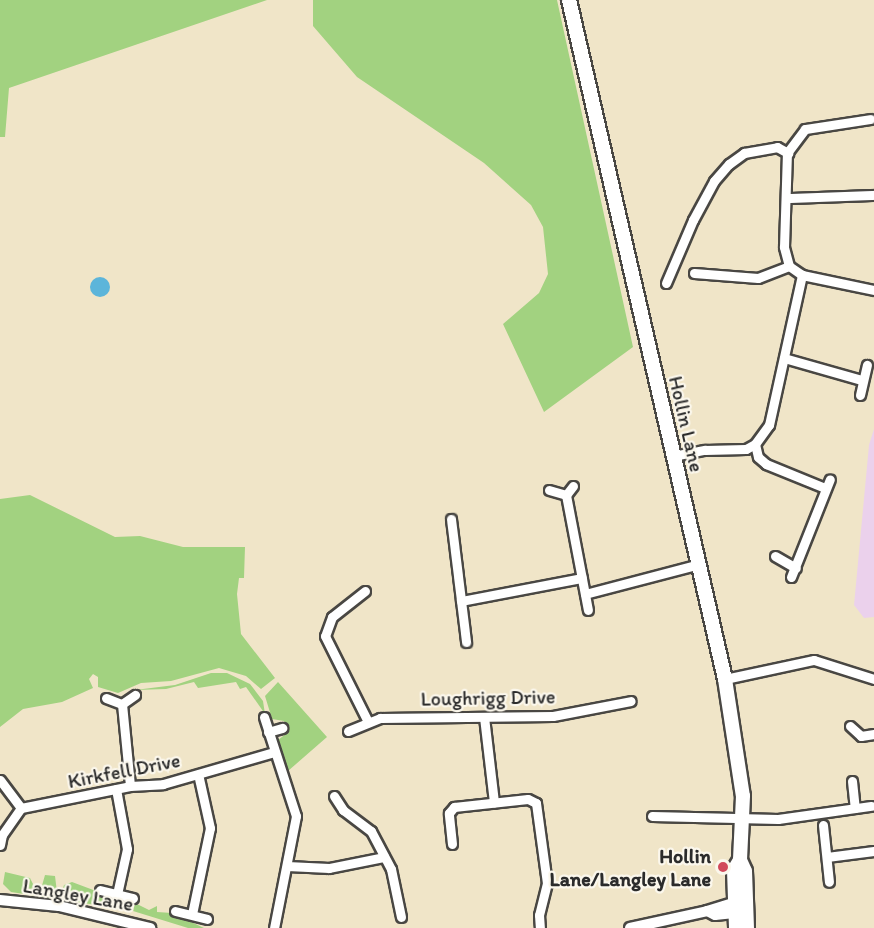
<!DOCTYPE html>
<style>
body{margin:0}
#map{position:relative;width:874px;height:928px;overflow:hidden;background:#f0e5c8;font-family:Itim,sans-serif}
div>[style]{position:absolute}
.built>*{inset:0;background:#ebd1ec}
.green>*{inset:0;background:#a2d280}
.water>*{inset:0;background:#5cb5da}
.round{border-radius:50%}
.roads{filter:drop-shadow(2px 0 #494743) drop-shadow(-2px 0 #494743) drop-shadow(0 2px #494743) drop-shadow(0 -2px #494743)}
.minor>*{height:9px;margin:-4.5px;padding:0 4.5px;transform-origin:4.5px;border-radius:4.5px;background:#fff}
.tertiary>*{height:10px;margin:-5px;padding:0 5px;transform-origin:5px;border-radius:5px;background:#fff}
.primary>*{height:14px;margin:-7px;padding:0 7px;transform-origin:7px;border-radius:7px;background:#fff}
.dots>*{width:16px;height:16px;translate:-50% -50%;box-sizing:border-box;border:3px solid #fbf7ec;border-radius:50%}
span{translate:-50% -50%;white-space:nowrap;text-align:center;line-height:1.15;-webkit-text-stroke:4.5px #fbf7ec;paint-order:stroke}
.street-label{font-size:20px;color:#2b2b2b}
.poi-label{font-size:20px;color:#2b2b2b;font-weight:700}
.right{translate:-100% -50%;text-align:right}
</style>
<div id="map">
<div class="built">
<i style="clip-path:polygon(874px 429px,874px 617px,864px 618px,854px 605px,869px 445px)"></i>
</div>
<div class="green">
<i style="clip-path:polygon(0 0,267px 0,9px 88px,5px 137px,0 137px)"></i>
<i style="clip-path:polygon(313px 0,557px 0,633px 347px,544px 412px,503px 324px,539px 293px,548px 274px,543px 227px,531px 205px,484px 163px,357px 77px,313px 26px)"></i>
<i style="clip-path:polygon(30px 495px,115px 537px,140px 536px,183px 547px,245px 547px,244px 578px,239px 578px,237px 594px,241px 634px,275px 678px,261px 689px,246px 676px,219px 668px,171px 681px,141px 683px,118px 693px,98px 687px,98px 677px,93px 674px,89px 679px,93px 688px,62px 702px,23px 709px,0 727px,0 499px)"></i>
<i style="clip-path:polygon(211px 673px,227px 673px,250px 684px,263px 701px,265px 714px,246px 687px,240px 689px,236px 682px,198px 688px,194px 682px,166px 689px,135px 690px,175px 685px)"></i>
<i style="clip-path:polygon(278px 682px,327px 737px,288px 771px,278px 740px,287px 733px,284px 721px,272px 719px,265px 696px)"></i>
<i style="clip-path:polygon(5px 872px,30px 878px,36px 890px,41px 889px,45px 875px,55px 876px,57px 892px,61px 894px,64px 885px,72px 882px,96px 891px,96px 895px,130px 905px,129px 910px,11px 892px,3px 884px)"></i>
<i style="clip-path:polygon(135px 903px,149px 910px,157px 906px,157px 912px,172px 913px,204px 928px,188px 928px,133px 911px)"></i>
</div>
<div class="water">
<i class="round" style="left:90px;top:277px;width:20px;height:20px"></i>
</div>
<div class="roads">
<div class="minor">
<i style="left:788px;top:198px;width:86px;rotate:-2deg"></i>
<i style="left:694px;top:273px;width:64px;rotate:4.5deg"></i>
<i style="left:758px;top:278px;width:33px;rotate:-21deg"></i>
<i style="left:802px;top:275px;width:74px;rotate:11.8deg"></i>
<i style="left:666px;top:283px;width:69px;rotate:-66.8deg"></i>
<i style="left:693px;top:220px;width:44px;rotate:-61.7deg"></i>
<i style="left:714px;top:181px;width:23px;rotate:-49deg"></i>
<i style="left:729px;top:164px;width:19px;rotate:-36deg"></i>
<i style="left:744px;top:153px;width:34px;rotate:-10deg"></i>
<i style="left:777px;top:147px;width:13px;rotate:29deg"></i>
<i style="left:784px;top:358px;width:81px;rotate:15.8deg"></i>
<i style="left:860px;top:395px;width:31px;rotate:-77deg"></i>
<i style="left:755px;top:444px;width:13px;rotate:77deg"></i>
<i style="left:758px;top:457px;width:11px;rotate:41deg"></i>
<i style="left:766px;top:464px;width:64px;rotate:22.1deg"></i>
<i style="left:673px;top:456px;width:33px;rotate:-11deg"></i>
<i style="left:705px;top:450px;width:41px;rotate:-1.4deg"></i>
<i style="left:746px;top:449px;width:10px;rotate:-29deg"></i>
<i style="left:755px;top:444px;width:24px;rotate:-54deg"></i>
<i style="left:769px;top:425px;width:154px;rotate:-77.6deg"></i>
<i style="left:802px;top:275px;width:16px;rotate:-145deg"></i>
<i style="left:789px;top:266px;width:20px;rotate:-105deg"></i>
<i style="left:784px;top:247px;width:94px;rotate:-88.2deg"></i>
<i style="left:787px;top:153px;width:30px;rotate:-53deg"></i>
<i style="left:805px;top:129px;width:66px;rotate:-8.7deg"></i>
<i style="left:573px;top:486px;width:11px;rotate:128deg"></i>
<i style="left:566px;top:495px;width:117px;rotate:79.2deg"></i>
<i style="left:549px;top:490px;width:18px;rotate:16deg"></i>
<i style="left:451px;top:519px;width:124px;rotate:83deg"></i>
<i style="left:775px;top:556px;width:24px;rotate:30deg"></i>
<i style="left:791px;top:577px;width:105px;rotate:-68.3deg"></i>
<i style="left:365px;top:591px;width:42px;rotate:141.8deg"></i>
<i style="left:332px;top:617px;width:20px;rotate:110deg"></i>
<i style="left:325px;top:636px;width:94px;rotate:63.4deg"></i>
<i style="left:585px;top:594px;width:118px;rotate:-14.7deg"></i>
<i style="left:461px;top:601px;width:123px;rotate:-10.8deg"></i>
<i style="left:725px;top:679px;width:91px;rotate:-12.1deg"></i>
<i style="left:814px;top:660px;width:63px;rotate:17.6deg"></i>
<i style="left:106px;top:698px;width:17px;rotate:21deg"></i>
<i style="left:122px;top:704px;width:16px;rotate:-35deg"></i>
<i style="left:122px;top:704px;width:82px;rotate:84.4deg"></i>
<i style="left:264px;top:717px;width:104px;rotate:72.1deg"></i>
<i style="left:296px;top:816px;width:114px;rotate:101.1deg"></i>
<i style="left:484px;top:717px;width:86px;rotate:83.3deg"></i>
<i style="left:850px;top:726px;width:15px;rotate:42deg"></i>
<i style="left:861px;top:736px;width:13px;rotate:-9deg"></i>
<i style="left:348px;top:731px;width:35px;rotate:-22deg"></i>
<i style="left:380px;top:718px;width:173px;rotate:-0.7deg"></i>
<i style="left:553px;top:716px;width:79px;rotate:-10.9deg"></i>
<i style="left:268px;top:732px;width:15px;rotate:-16deg"></i>
<i style="left:0;top:780px;width:35px;rotate:53deg"></i>
<i style="left:852px;top:781px;width:27px;rotate:84deg"></i>
<i style="left:116px;top:789px;width:61px;rotate:79.6deg"></i>
<i style="left:127px;top:849px;width:46px;rotate:102.5deg"></i>
<i style="left:334px;top:796px;width:17px;rotate:57deg"></i>
<i style="left:343px;top:810px;width:35px;rotate:37deg"></i>
<i style="left:371px;top:831px;width:43px;rotate:62.2deg"></i>
<i style="left:391px;top:869px;width:49px;rotate:78.2deg"></i>
<i style="left:652px;top:816px;width:126px;rotate:1.4deg"></i>
<i style="left:778px;top:819px;width:94px;rotate:-8deg"></i>
<i style="left:823px;top:825px;width:57px;rotate:84deg"></i>
<i style="left:452px;top:844px;width:31px;rotate:-96deg"></i>
<i style="left:449px;top:813px;width:8px;rotate:-50deg"></i>
<i style="left:454px;top:807px;width:74px;rotate:-6.2deg"></i>
<i style="left:528px;top:799px;width:9px;rotate:27deg"></i>
<i style="left:536px;top:803px;width:81px;rotate:82.2deg"></i>
<i style="left:547px;top:883px;width:33px;rotate:104deg"></i>
<i style="left:539px;top:915px;width:13px;rotate:86deg"></i>
<i style="left:0;top:845px;width:10px;rotate:-79deg"></i>
<i style="left:2px;top:835px;width:33px;rotate:-55deg"></i>
<i style="left:21px;top:808px;width:111px;rotate:-11.4deg"></i>
<i style="left:130px;top:786px;width:33px;rotate:-3deg"></i>
<i style="left:163px;top:784px;width:116px;rotate:-16.1deg"></i>
<i style="left:827px;top:857px;width:47px;rotate:-7.3deg"></i>
<i style="left:287px;top:866px;width:42px;rotate:2.7deg"></i>
<i style="left:329px;top:868px;width:56px;rotate:-11.3deg"></i>
<i style="left:100px;top:890px;width:34px;rotate:14deg"></i>
<i style="left:175px;top:911px;width:33px;rotate:14deg"></i>
<i style="left:192px;top:914px;width:88px;rotate:-78.2deg"></i>
<i style="left:210px;top:828px;width:55px;rotate:-102.5deg"></i>
</div>
<div class="tertiary">
<i style="left:0;top:900px;width:59px;rotate:5.8deg"></i>
<i style="left:59px;top:906px;width:94px;rotate:13.6deg"></i>
<i style="left:733px;top:903px;width:13px;rotate:18deg"></i>
<i style="left:745px;top:907px;width:13px;rotate:151deg"></i>
<i style="left:734px;top:913px;width:19px;rotate:174deg"></i>
<i style="left:715px;top:915px;width:9px;rotate:-153deg"></i>
<i style="left:707px;top:911px;width:27px;rotate:-17deg"></i>
<i style="left:630px;top:928px;width:79px;rotate:-12.4deg"></i>
</div>
<div class="primary">
<i style="left:569px;top:0;width:697px;rotate:77.06deg"></i>
<i style="left:725px;top:679px;width:118px;rotate:81.3deg"></i>
<i style="left:743px;top:796px;width:64px;rotate:92.7deg"></i>
<i style="left:740px;top:860px;width:12px;rotate:121deg"></i>
<i style="left:734px;top:870px;width:58px;rotate:88deg"></i>
<i style="left:740px;top:860px;width:12px;rotate:66deg"></i>
<i style="left:745px;top:871px;width:57px;rotate:88deg"></i>
</div>
</div>
<div class="dots">
<i style="left:723px;top:867px;background:#d1495b"></i>
</div>
<div class="street-label">
<span style="left:686px;top:424px;rotate:77deg">Hollin Lane</span>
<span style="left:488px;top:698px;rotate:-1deg">Loughrigg Drive</span>
<span style="left:124px;top:771px;rotate:-11deg">Kirkfell Drive</span>
<span style="left:78px;top:895px;rotate:10deg">Langley Lane</span>
</div>
<div class="poi-label">
<span class="right" style="left:711px;top:868px">Hollin<br>Lane/Langley Lane</span>
</div>
</div>
